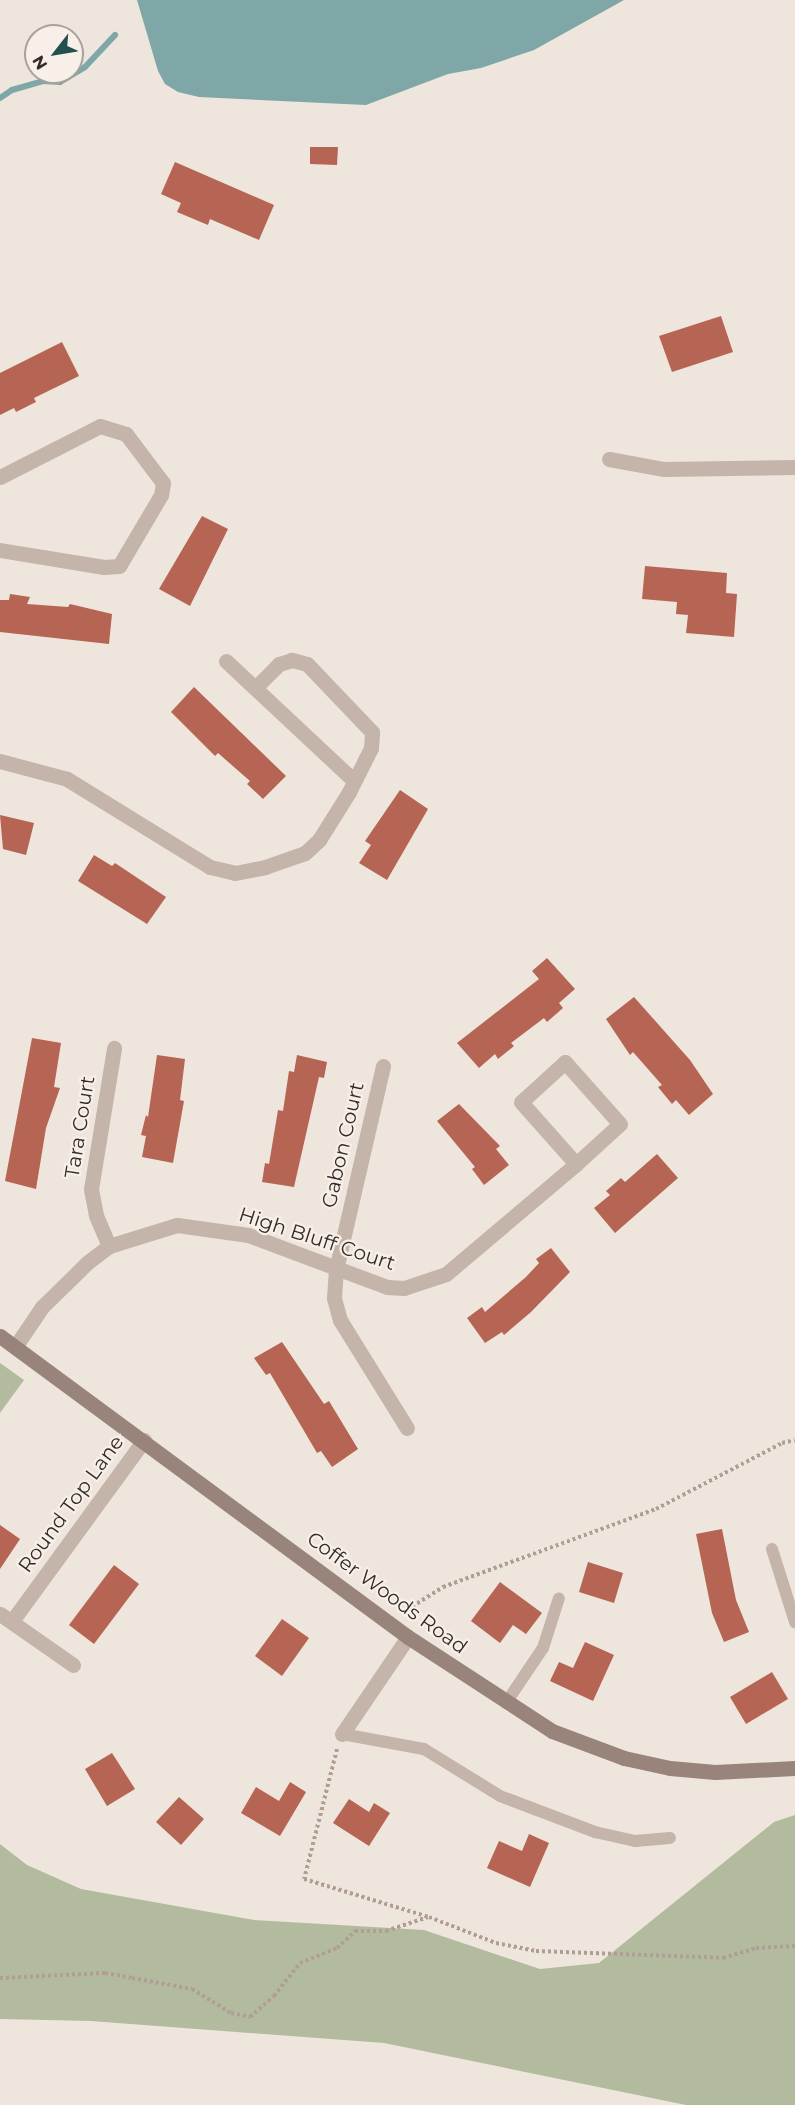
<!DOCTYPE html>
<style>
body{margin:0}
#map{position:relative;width:795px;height:2105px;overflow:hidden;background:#eee5dc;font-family:Montserrat,sans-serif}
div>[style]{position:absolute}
.green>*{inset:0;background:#b3bb9e}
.water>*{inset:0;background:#7fa7a7}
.stream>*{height:6px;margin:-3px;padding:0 3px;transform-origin:3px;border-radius:3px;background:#7fa7a7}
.building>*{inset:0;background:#b66453}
.path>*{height:4px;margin-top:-2px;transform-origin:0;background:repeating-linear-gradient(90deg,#b09e94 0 3px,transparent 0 6px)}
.lane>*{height:12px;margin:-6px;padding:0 6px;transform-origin:6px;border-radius:6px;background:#c5b4aa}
.street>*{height:15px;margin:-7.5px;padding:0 7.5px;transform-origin:7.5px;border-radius:7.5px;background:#c5b4aa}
.secondary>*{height:15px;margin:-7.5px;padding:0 7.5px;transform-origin:7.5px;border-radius:7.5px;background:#98847b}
span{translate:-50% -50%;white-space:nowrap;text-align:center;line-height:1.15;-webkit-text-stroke:4.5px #f7efe8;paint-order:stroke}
.street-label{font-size:20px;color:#332b28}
.north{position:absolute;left:24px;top:24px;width:60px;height:60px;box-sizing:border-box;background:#f7efe8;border:2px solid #a9a19b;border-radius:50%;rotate:239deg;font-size:16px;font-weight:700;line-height:24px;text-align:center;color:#332b28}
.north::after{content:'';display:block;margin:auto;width:21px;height:27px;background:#234f4f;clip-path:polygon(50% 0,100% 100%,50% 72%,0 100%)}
</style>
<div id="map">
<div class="green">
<i style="clip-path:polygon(0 1363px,24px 1380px,0 1413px)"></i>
<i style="clip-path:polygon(795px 1815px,795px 2105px,686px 2105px,384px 2043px,91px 2021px,0 2019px,0 1844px,27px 1865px,81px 1889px,254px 1920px,424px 1930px,540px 1969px,599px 1963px,774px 1822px)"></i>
</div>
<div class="water">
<i style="clip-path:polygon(137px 0,624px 0,534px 50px,481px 68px,448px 74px,366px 105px,199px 97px,178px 92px,165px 84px,158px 71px)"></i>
</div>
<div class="stream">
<i style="left:0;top:98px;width:14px;rotate:-34deg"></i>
<i style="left:12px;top:90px;width:33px;rotate:-16deg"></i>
<i style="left:44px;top:81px;width:16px;rotate:4deg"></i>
<i style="left:60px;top:82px;width:29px;rotate:-31deg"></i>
<i style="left:85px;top:67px;width:44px;rotate:-46.8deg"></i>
</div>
<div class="building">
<i style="clip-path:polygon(310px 147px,338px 147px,337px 165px,310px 164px)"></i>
<i style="clip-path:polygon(175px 162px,274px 205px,259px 240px,210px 219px,208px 225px,177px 212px,181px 203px,161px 194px)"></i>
<i style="clip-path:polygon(721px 316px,733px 352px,672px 372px,659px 336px)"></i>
<i style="clip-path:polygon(62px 342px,79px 376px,34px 398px,36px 402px,16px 412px,14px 408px,0 415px,0 373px)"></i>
<i style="clip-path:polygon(202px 516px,228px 529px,190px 606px,159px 589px)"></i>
<i style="clip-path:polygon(645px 566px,727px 573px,726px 593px,737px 594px,734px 637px,686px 633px,688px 615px,676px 614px,677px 602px,642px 599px)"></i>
<i style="clip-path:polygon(10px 594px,30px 597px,27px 604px,68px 607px,70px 604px,112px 614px,109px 644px,0 632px,0 600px,9px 600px)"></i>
<i style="clip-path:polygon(194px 687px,286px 776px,263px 799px,247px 784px,250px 781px,218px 753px,215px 756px,171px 712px)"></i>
<i style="clip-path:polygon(400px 790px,428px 809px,387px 880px,359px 863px,371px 845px,365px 841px)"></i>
<i style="clip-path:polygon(0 815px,34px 823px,26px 855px,3px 849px)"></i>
<i style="clip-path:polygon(94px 855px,112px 866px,115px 863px,166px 897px,147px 924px,78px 881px)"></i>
<i style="clip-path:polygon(547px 958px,575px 989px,559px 1003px,563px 1008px,547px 1022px,544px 1018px,511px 1043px,514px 1046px,498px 1059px,495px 1054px,479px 1068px,457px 1043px,539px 979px,532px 971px)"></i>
<i style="clip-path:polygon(634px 997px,690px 1060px,713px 1094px,689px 1115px,676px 1100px,672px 1104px,658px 1087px,662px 1085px,633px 1052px,630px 1055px,606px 1019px)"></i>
<i style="clip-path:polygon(32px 1038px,61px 1043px,54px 1087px,60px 1088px,46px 1128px,36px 1189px,5px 1181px)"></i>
<i style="clip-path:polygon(157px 1055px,185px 1059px,180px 1100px,184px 1101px,173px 1163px,142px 1157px,146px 1136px,141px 1135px,146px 1115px,148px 1117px)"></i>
<i style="clip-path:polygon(297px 1055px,327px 1062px,324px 1078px,319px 1077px,294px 1187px,262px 1182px,265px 1163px,269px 1164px,278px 1110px,283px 1111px,289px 1071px,294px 1072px)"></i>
<i style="clip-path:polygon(459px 1104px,500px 1146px,496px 1149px,509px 1165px,484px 1185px,472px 1169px,475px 1167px,437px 1121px)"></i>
<i style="clip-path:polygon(657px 1154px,678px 1178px,615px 1233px,594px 1208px,610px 1195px,606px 1191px,621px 1178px,625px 1182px)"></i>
<i style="clip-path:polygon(551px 1248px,570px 1272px,531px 1312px,504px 1335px,502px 1332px,485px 1343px,467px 1318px,482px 1307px,485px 1312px,526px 1277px,539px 1263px,536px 1259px)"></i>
<i style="clip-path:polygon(282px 1342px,324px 1404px,329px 1401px,358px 1449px,332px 1467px,321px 1451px,317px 1453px,270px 1373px,266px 1375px,254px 1358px)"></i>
<i style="clip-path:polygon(0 1525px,20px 1539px,0 1569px)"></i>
<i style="clip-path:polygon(722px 1529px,736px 1600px,749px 1632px,724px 1642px,712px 1613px,696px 1534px)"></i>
<i style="clip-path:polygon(588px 1562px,623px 1573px,614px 1603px,579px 1592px)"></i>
<i style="clip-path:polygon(114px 1565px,139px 1584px,94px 1644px,69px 1625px)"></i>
<i style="clip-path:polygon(500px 1582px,542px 1613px,526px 1634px,513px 1625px,500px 1643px,471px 1621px)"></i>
<i style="clip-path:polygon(282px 1619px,309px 1638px,282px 1676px,255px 1656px)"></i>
<i style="clip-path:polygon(585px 1642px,614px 1655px,593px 1701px,550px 1681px,559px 1662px,573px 1668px)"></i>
<i style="clip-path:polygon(772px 1672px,788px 1699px,746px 1724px,730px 1697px)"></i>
<i style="clip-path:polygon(112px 1753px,135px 1789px,107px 1806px,85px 1769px)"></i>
<i style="clip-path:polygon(290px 1782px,306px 1792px,280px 1836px,241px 1813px,256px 1787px,279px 1801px)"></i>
<i style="clip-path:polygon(179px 1797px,204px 1819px,181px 1845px,156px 1822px)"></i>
<i style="clip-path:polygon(349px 1799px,369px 1812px,374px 1803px,390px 1813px,369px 1846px,333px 1823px)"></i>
<i style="clip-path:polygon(529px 1834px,549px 1843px,530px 1887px,487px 1868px,499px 1841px,522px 1851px)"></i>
</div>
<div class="path">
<i style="left:402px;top:1613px;width:49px;rotate:-32.4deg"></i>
<i style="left:443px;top:1587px;width:227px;rotate:-20.1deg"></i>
<i style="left:656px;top:1509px;width:142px;rotate:-27.6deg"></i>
<i style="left:782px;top:1443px;width:13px;rotate:-13deg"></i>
<i style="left:337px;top:1749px;width:134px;rotate:104.2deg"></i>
<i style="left:304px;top:1879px;width:131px;rotate:16.9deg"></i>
<i style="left:429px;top:1917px;width:72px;rotate:21.2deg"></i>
<i style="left:496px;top:1943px;width:41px;rotate:11.3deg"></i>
<i style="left:536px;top:1951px;width:187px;rotate:2.1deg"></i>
<i style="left:723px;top:1958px;width:34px;rotate:-17deg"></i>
<i style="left:756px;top:1948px;width:39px;rotate:-3deg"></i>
<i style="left:0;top:1978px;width:105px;rotate:-2.7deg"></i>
<i style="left:105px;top:1973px;width:27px;rotate:10deg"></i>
<i style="left:132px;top:1978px;width:61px;rotate:10.4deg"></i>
<i style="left:192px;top:1989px;width:46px;rotate:31.6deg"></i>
<i style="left:231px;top:2013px;width:19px;rotate:12deg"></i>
<i style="left:250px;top:2017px;width:32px;rotate:-41deg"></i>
<i style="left:274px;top:1996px;width:42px;rotate:-51.8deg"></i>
<i style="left:300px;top:1963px;width:40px;rotate:-22deg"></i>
<i style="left:337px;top:1948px;width:25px;rotate:-43deg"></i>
<i style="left:355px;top:1931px;width:31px"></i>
<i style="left:386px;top:1931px;width:44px;rotate:-18.4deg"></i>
</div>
<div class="lane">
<i style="left:772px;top:1549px;width:77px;rotate:72.5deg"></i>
<i style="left:506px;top:1703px;width:66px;rotate:-56.1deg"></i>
<i style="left:543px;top:1648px;width:52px;rotate:-72.3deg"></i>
<i style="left:342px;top:1734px;width:83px;rotate:10.4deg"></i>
<i style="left:424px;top:1749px;width:89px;rotate:31.7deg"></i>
<i style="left:500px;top:1796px;width:102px;rotate:20.8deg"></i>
<i style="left:595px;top:1832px;width:41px;rotate:12.7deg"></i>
<i style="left:635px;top:1841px;width:35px;rotate:-5deg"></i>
</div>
<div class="street">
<i style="left:609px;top:459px;width:56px;rotate:10.3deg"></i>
<i style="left:664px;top:469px;width:131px;rotate:-0.9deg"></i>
<i style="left:0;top:477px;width:112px;rotate:-27deg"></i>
<i style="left:100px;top:426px;width:27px;rotate:17deg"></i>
<i style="left:126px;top:434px;width:61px;rotate:52.9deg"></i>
<i style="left:163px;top:483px;width:12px;rotate:99deg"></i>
<i style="left:161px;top:495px;width:82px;rotate:120.6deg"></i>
<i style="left:119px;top:566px;width:15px;rotate:176deg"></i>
<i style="left:104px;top:567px;width:105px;rotate:-170.7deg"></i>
<i style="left:226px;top:661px;width:174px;rotate:43.1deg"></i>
<i style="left:0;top:761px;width:69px;rotate:15deg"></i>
<i style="left:67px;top:779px;width:168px;rotate:31.6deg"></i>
<i style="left:210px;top:867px;width:26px;rotate:13deg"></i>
<i style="left:235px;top:873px;width:31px;rotate:-11deg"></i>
<i style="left:265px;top:867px;width:42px;rotate:-19.3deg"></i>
<i style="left:305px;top:853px;width:19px;rotate:-43deg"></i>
<i style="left:319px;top:840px;width:57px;rotate:-58deg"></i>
<i style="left:349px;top:792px;width:49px;rotate:-63.4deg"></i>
<i style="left:371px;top:748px;width:16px;rotate:-86deg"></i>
<i style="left:372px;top:732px;width:94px;rotate:-133.7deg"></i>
<i style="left:307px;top:664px;width:16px;rotate:-165deg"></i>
<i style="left:292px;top:660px;width:14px;rotate:163deg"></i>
<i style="left:279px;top:664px;width:34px;rotate:135deg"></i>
<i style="left:383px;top:1066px;width:208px;rotate:103deg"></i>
<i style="left:336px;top:1269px;width:29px;rotate:94deg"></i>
<i style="left:334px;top:1298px;width:23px;rotate:75deg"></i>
<i style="left:340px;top:1320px;width:127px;rotate:58.2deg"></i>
<i style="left:109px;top:1246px;width:34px;rotate:-113deg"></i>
<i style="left:96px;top:1215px;width:26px;rotate:-101deg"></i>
<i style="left:91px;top:1189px;width:143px;rotate:-80.7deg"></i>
<i style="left:15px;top:1347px;width:48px;rotate:-56deg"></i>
<i style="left:42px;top:1307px;width:64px;rotate:-44.4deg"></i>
<i style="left:88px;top:1262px;width:26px;rotate:-37deg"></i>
<i style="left:109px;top:1246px;width:71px;rotate:-17.2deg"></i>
<i style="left:177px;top:1225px;width:72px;rotate:8deg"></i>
<i style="left:248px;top:1235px;width:148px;rotate:20.5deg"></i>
<i style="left:387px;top:1287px;width:17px;rotate:3deg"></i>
<i style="left:404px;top:1288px;width:44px;rotate:-18.4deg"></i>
<i style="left:446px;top:1274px;width:170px;rotate:-40.2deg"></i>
<i style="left:576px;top:1164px;width:59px;rotate:-42.3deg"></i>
<i style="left:620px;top:1124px;width:83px;rotate:-131.6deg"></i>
<i style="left:565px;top:1062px;width:59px;rotate:137.7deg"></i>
<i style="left:521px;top:1102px;width:83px;rotate:48.4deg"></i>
<i style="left:0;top:1614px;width:89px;rotate:34.9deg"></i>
<i style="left:12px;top:1621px;width:224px;rotate:-53.9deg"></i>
<i style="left:342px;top:1734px;width:117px;rotate:-55.8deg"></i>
</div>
<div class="secondary">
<i style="left:0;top:1336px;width:507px;rotate:36.42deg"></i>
<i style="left:408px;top:1637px;width:172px;rotate:33.1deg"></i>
<i style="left:552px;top:1731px;width:77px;rotate:20.6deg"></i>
<i style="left:624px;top:1758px;width:47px;rotate:12.3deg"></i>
<i style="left:670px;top:1768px;width:45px;rotate:5.1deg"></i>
<i style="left:715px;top:1772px;width:80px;rotate:-2.9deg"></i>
</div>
<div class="street-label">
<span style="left:80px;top:1127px;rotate:-81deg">Tara Court</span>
<span style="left:343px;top:1145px;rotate:-77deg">Gabon Court</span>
<span style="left:317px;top:1239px;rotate:18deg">High Bluff Court</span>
<span style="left:71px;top:1504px;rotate:-54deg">Round Top Lane</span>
<span style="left:387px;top:1593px;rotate:36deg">Coffer Woods Road</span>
</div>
<div class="north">N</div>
</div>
